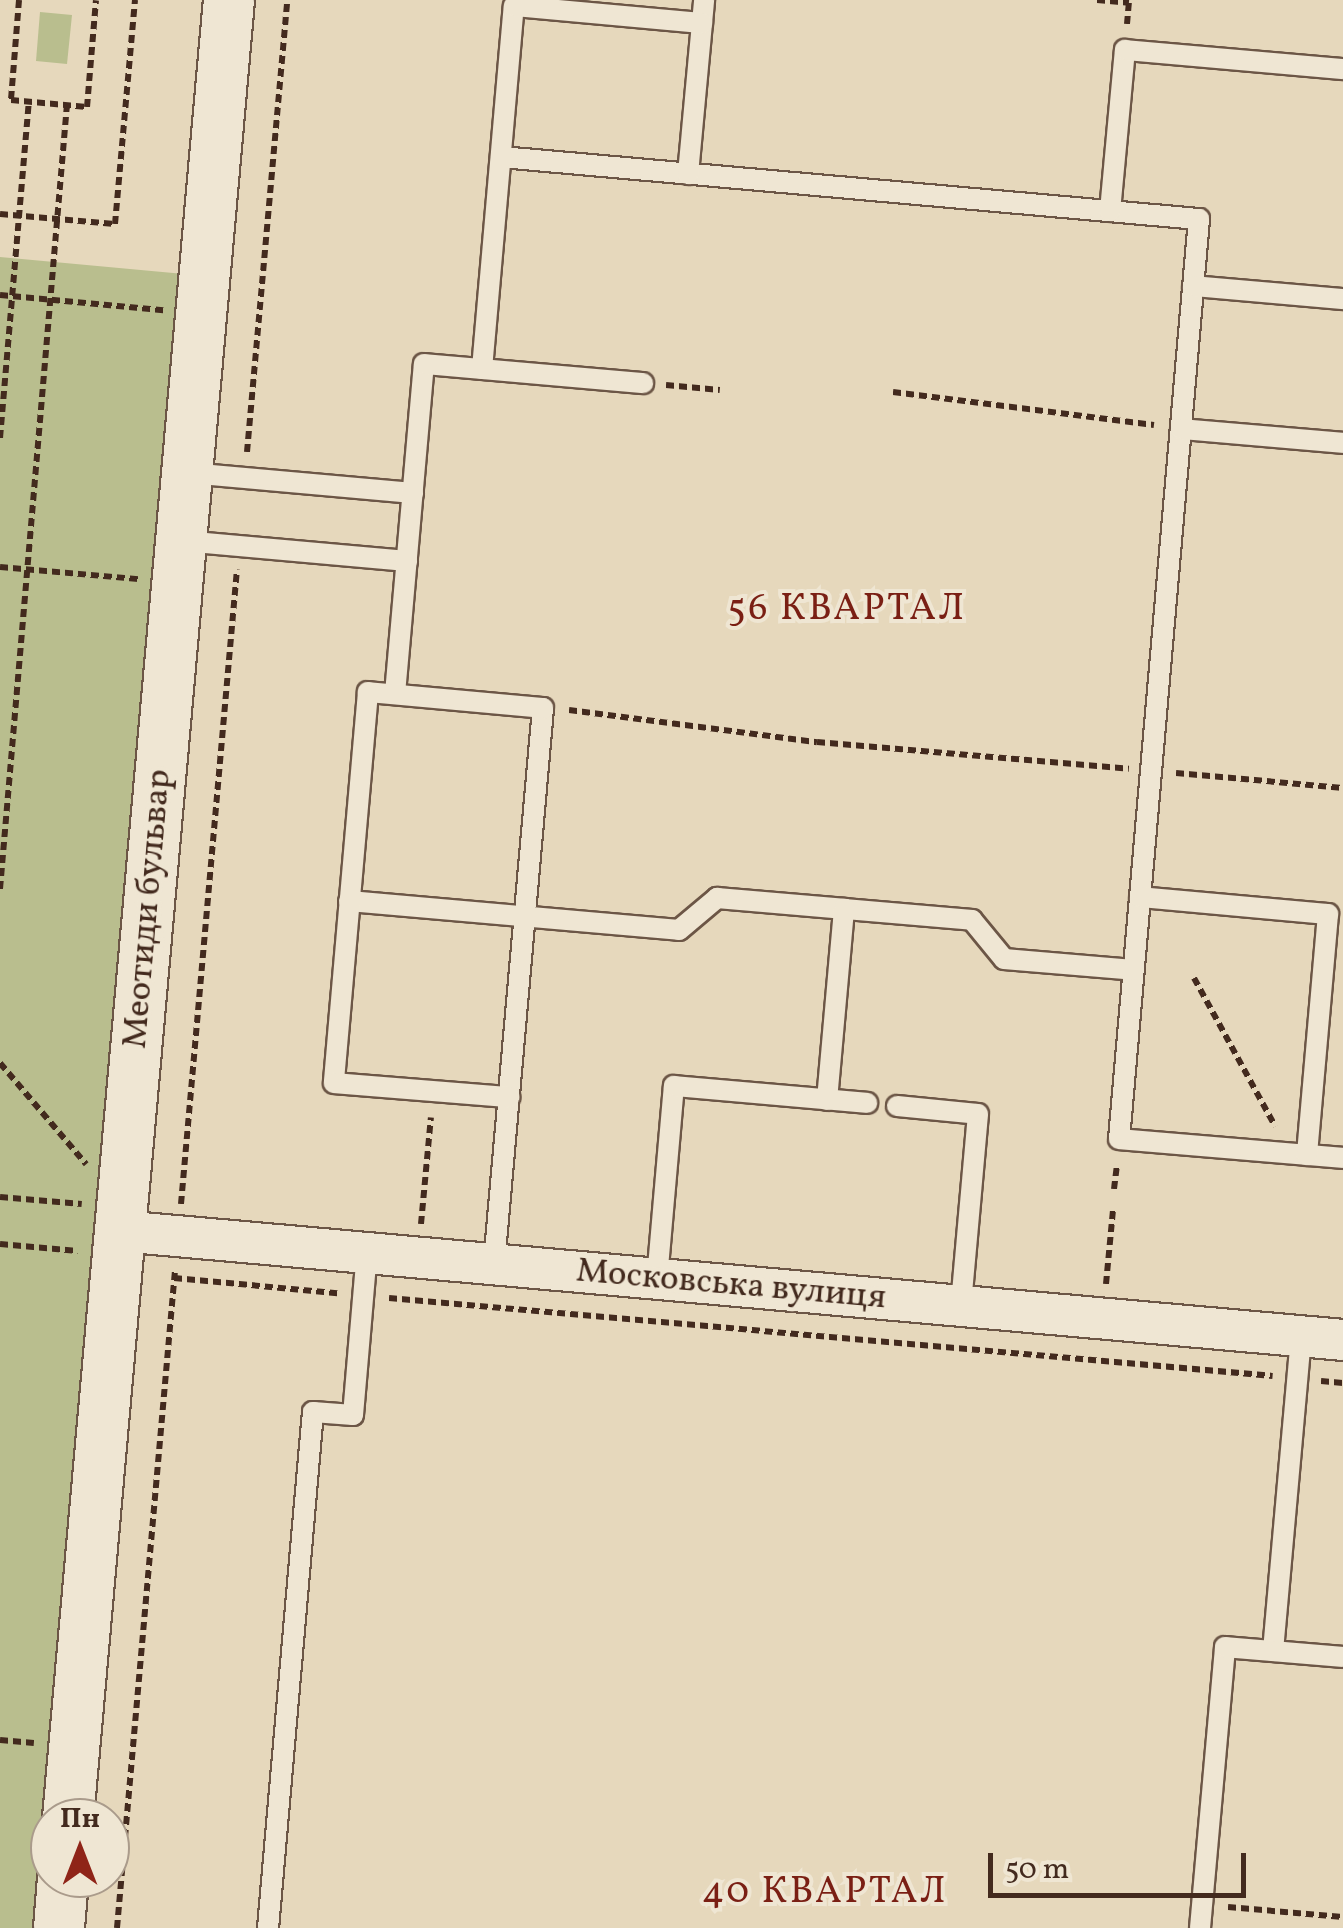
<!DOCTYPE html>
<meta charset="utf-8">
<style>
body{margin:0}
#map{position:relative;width:1343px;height:1928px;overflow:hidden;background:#e6d8bc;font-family:Vollkorn,serif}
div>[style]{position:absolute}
.green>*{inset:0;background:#b9be8e}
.path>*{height:6px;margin-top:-3px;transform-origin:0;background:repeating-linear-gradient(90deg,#432a1e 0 8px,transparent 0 13px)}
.roads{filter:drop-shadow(2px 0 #6c5646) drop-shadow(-2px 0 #6c5646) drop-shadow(0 2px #6c5646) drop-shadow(0 -2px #6c5646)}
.service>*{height:20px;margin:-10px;padding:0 10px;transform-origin:10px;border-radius:10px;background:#efe6d3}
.minor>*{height:40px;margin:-20px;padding:0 20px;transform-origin:20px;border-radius:20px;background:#efe6d3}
.tertiary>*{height:50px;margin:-25px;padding:0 25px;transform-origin:25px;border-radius:25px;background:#efe6d3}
span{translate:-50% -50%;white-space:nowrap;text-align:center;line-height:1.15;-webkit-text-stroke:8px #efe6d3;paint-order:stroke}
.street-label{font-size:35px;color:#432a1e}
.neighbourhood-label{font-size:38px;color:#7a1f14;letter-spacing:2.5px}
.north{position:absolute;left:30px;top:1798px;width:100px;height:100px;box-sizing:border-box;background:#efe6d3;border:2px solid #aa9b8b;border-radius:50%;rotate:0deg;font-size:28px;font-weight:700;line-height:40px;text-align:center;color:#432a1e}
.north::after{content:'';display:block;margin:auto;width:35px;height:45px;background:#8f2418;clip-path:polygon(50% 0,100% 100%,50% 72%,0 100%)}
.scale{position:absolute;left:988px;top:1853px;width:258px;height:45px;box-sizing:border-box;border:5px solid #432a1e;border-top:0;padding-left:12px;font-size:30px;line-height:35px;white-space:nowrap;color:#432a1e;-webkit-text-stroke:8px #efe6d3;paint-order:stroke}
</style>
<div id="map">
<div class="green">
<i style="clip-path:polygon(40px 12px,72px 15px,67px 64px,36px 61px)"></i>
<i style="clip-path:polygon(0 257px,184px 274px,38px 1928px,0 1928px)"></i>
</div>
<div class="path">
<i style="left:19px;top:0;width:100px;rotate:94.6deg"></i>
<i style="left:11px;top:100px;width:76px;rotate:5.3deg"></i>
<i style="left:87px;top:107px;width:107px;rotate:-85.2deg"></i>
<i style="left:1097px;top:0;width:32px;rotate:5deg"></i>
<i style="left:1127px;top:24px;width:24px;rotate:-85deg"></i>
<i style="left:0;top:214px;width:115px;rotate:5deg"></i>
<i style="left:115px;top:224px;width:225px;rotate:-84.9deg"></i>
<i style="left:0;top:295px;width:164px;rotate:5.3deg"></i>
<i style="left:666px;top:385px;width:54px;rotate:5.3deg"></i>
<i style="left:893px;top:392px;width:263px;rotate:7.2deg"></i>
<i style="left:0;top:438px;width:338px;rotate:-85.1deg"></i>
<i style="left:247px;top:452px;width:454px;rotate:-84.9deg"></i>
<i style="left:0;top:567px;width:139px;rotate:5deg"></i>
<i style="left:569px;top:710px;width:250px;rotate:7.4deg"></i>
<i style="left:817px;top:742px;width:313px;rotate:4.9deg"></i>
<i style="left:1176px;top:773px;width:168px;rotate:5.1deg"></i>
<i style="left:0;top:889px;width:787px;rotate:-85.12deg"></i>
<i style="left:1194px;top:978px;width:169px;rotate:61.3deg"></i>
<i style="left:0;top:1063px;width:133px;rotate:49.6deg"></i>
<i style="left:1114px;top:1189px;width:24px;rotate:-83deg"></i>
<i style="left:0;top:1197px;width:82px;rotate:4.9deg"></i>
<i style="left:181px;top:1204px;width:637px;rotate:-84.96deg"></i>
<i style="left:421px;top:1224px;width:107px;rotate:-84.7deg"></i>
<i style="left:0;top:1244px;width:78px;rotate:5.1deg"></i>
<i style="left:174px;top:1278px;width:164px;rotate:5.3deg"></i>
<i style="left:1106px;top:1284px;width:74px;rotate:-84.6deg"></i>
<i style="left:389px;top:1298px;width:887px;rotate:5.04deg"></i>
<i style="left:1321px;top:1381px;width:22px;rotate:5deg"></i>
<i style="left:0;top:1740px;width:34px;rotate:5deg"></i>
<i style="left:1228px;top:1907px;width:115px;rotate:5deg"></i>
<i style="left:117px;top:1928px;width:660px;rotate:-84.96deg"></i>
</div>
<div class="roads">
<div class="service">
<i style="left:501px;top:157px;width:701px;rotate:5.08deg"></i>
<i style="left:1199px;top:219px;width:923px;rotate:94.97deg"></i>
<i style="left:1119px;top:1139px;width:225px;rotate:4.8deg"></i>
<i style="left:688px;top:174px;width:175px;rotate:-84.7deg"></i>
<i style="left:1110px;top:211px;width:162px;rotate:-84.7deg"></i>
<i style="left:1125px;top:50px;width:219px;rotate:5deg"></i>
<i style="left:1193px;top:286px;width:151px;rotate:5deg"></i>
<i style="left:482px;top:369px;width:364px;rotate:-85deg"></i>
<i style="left:514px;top:6px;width:189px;rotate:5.2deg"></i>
<i style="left:1181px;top:429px;width:163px;rotate:4.9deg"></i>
<i style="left:189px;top:473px;width:225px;rotate:5.1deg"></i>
<i style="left:183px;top:541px;width:225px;rotate:5.1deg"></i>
<i style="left:395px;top:694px;width:331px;rotate:-85deg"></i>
<i style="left:424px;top:364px;width:220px;rotate:5deg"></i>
<i style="left:1140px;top:897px;width:189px;rotate:5.2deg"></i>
<i style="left:1328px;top:914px;width:242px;rotate:95deg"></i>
<i style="left:349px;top:901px;width:331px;rotate:5deg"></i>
<i style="left:679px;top:930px;width:50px;rotate:-40.1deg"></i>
<i style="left:717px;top:898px;width:256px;rotate:4.9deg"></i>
<i style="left:972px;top:920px;width:50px;rotate:50.6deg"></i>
<i style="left:1004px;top:959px;width:130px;rotate:4.8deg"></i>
<i style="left:827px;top:1100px;width:192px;rotate:-84.9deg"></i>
<i style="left:897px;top:1106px;width:81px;rotate:5.6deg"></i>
<i style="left:978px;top:1114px;width:193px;rotate:95.1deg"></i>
<i style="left:494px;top:1264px;width:558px;rotate:-84.96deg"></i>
<i style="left:543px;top:708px;width:176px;rotate:-174.8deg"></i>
<i style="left:368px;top:692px;width:392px;rotate:95deg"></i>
<i style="left:334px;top:1083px;width:176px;rotate:4.6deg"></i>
<i style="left:657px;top:1279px;width:194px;rotate:-85deg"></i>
<i style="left:674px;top:1086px;width:194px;rotate:5deg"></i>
<i style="left:1273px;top:1651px;width:316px;rotate:-84.9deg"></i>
<i style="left:268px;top:1928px;width:518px;rotate:-85.02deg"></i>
<i style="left:313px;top:1412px;width:40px;rotate:4.3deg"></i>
<i style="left:353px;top:1415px;width:163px;rotate:-85.1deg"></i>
<i style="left:1200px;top:1928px;width:282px;rotate:-84.9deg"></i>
<i style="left:1225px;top:1647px;width:118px;rotate:4.8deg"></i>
</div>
<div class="minor">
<i style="left:120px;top:1231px;width:1228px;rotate:5.09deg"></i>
</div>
<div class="tertiary">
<i style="left:68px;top:1818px;width:1825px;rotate:-84.94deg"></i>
<i style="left:59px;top:1928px;width:50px;rotate:-85.4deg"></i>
</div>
</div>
<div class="street-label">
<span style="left:148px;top:909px;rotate:-85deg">Меотиди бульвар</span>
<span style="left:731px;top:1285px;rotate:5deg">Московська вулиця</span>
</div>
<div class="neighbourhood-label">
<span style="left:847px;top:610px">56 КВАРТАЛ</span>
<span style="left:825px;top:1893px">40 КВАРТАЛ</span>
</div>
<div class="north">Пн</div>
<div class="scale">50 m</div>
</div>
